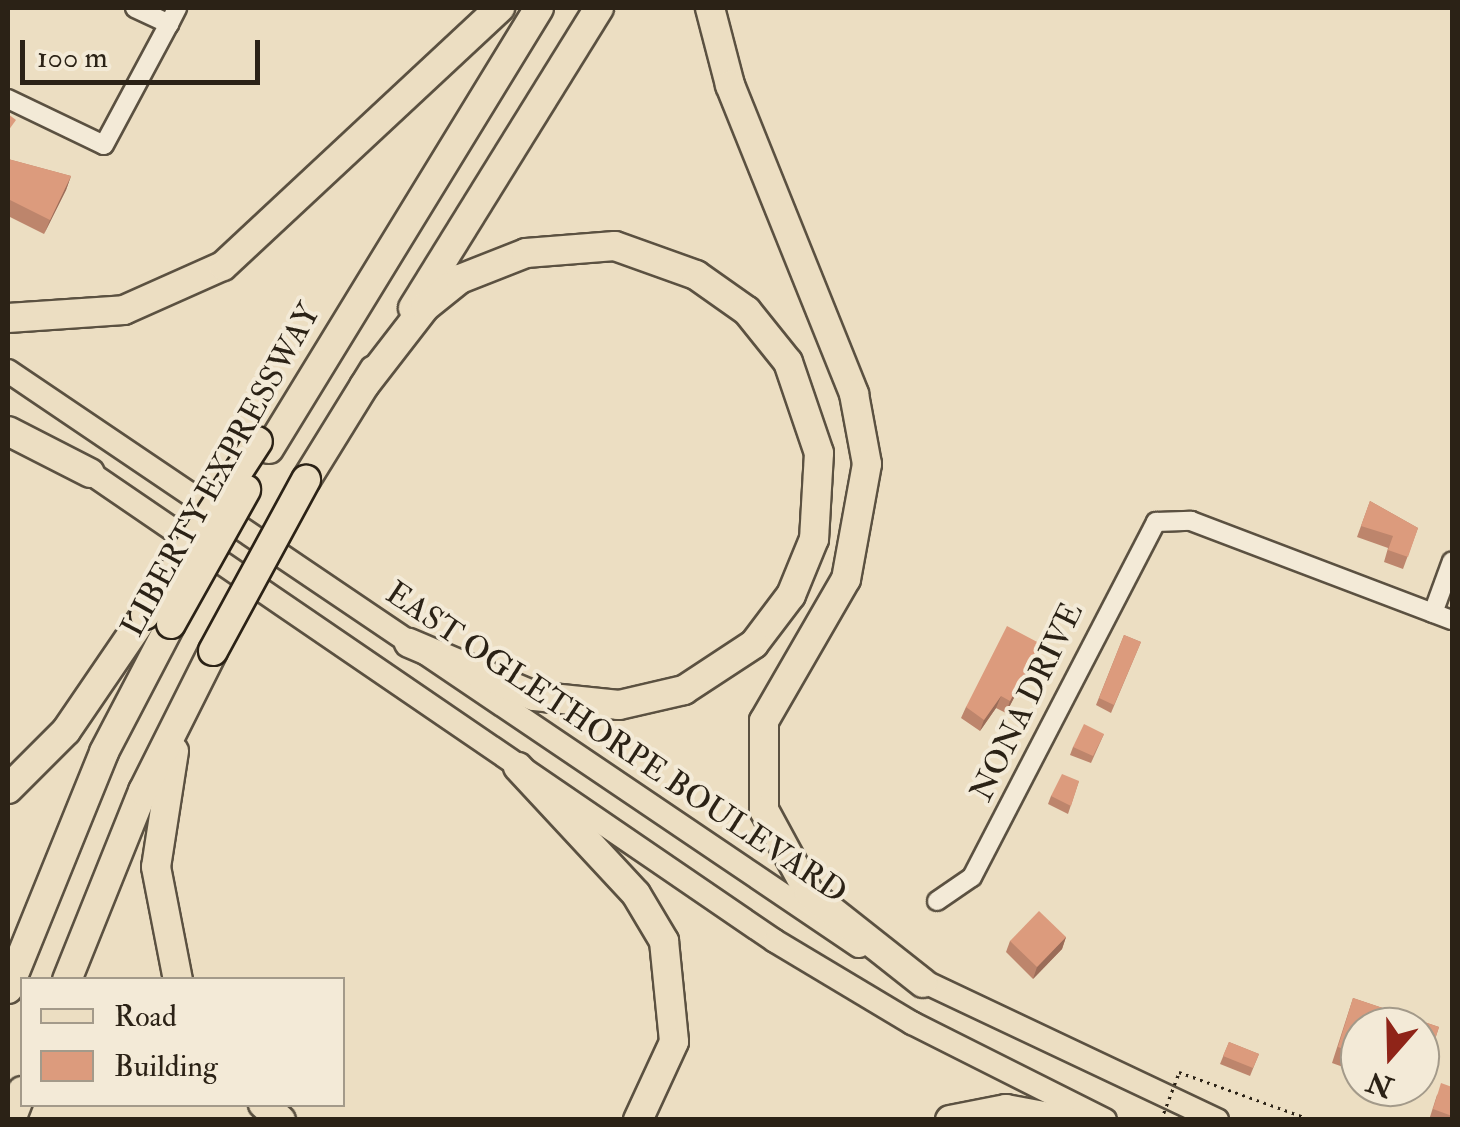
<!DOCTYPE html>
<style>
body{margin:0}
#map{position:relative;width:1460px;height:1127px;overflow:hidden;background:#ecdec2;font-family:"IM FELL Double Pica",serif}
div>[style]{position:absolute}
.path>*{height:2.5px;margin-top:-1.25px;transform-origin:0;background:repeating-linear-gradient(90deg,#2b2216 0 2.5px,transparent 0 7.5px)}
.roads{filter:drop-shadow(2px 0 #5b5141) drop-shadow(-2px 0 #5b5141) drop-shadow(0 2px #5b5141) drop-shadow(0 -2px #5b5141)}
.minor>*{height:18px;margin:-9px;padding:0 9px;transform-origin:9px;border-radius:9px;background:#f3ead7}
.major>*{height:22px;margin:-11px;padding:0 11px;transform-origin:11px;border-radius:11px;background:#ecdec2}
.highway>*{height:28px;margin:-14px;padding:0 14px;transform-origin:14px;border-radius:14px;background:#ecdec2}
.path-bridge>*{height:2.5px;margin-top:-1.25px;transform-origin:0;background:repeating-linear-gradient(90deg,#2b2216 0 2.5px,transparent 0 7.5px)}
.bridges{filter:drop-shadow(2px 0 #2b2216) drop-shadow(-2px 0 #2b2216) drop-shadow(0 2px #2b2216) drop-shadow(0 -2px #2b2216)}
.highway-bridge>*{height:28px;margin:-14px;padding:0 14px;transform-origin:14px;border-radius:14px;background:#ecdec2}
.wall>*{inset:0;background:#bd856c}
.shaded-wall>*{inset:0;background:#9a6c58}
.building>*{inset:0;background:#dc9b7d}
span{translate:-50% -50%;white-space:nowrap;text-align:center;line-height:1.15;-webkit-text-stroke:8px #f3ead7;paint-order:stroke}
.street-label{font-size:32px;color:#2b2216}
.frame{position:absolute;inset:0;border:10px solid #2b2216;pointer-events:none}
.legend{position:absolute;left:20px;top:977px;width:325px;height:130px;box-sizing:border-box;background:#f3ead7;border:2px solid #a39a8a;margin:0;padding:12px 18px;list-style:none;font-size:30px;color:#2b2216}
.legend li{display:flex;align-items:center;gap:20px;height:50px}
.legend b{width:50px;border:2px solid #a39a8a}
.north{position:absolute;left:1340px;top:1007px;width:100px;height:100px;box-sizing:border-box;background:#f3ead7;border:2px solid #a39a8a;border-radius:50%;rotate:200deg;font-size:28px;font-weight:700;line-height:40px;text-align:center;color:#2b2216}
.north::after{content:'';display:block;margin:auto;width:35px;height:45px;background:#8f2418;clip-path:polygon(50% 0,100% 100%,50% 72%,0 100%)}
.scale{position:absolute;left:20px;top:40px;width:240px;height:45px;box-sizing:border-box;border:5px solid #2b2216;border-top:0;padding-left:12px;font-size:30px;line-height:35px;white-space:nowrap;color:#2b2216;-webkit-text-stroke:8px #f3ead7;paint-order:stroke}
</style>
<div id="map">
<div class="path">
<i style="left:1179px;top:1072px;width:141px;rotate:19.8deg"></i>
</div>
<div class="roads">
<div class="minor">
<i style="left:135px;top:8px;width:38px;rotate:25deg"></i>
<i style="left:169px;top:24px;width:18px;rotate:-63deg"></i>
<i style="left:8px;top:99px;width:106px;rotate:25.6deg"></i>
<i style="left:104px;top:145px;width:137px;rotate:-61.8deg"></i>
<i style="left:1433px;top:613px;width:55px;rotate:-69.9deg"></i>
<i style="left:937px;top:901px;width:42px;rotate:-34.4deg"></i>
<i style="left:972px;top:877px;width:400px;rotate:-62.6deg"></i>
<i style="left:1156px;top:522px;width:35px;rotate:-2deg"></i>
<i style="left:1191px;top:521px;width:279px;rotate:20.8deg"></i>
</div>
<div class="major">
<i style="left:8px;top:371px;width:1027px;rotate:34.05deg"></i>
<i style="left:77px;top:464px;width:845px;rotate:34.35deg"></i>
<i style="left:775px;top:941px;width:160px;rotate:30.9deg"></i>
<i style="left:912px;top:1023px;width:216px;rotate:26.7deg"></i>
<i style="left:908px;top:974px;width:342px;rotate:25.3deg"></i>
</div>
<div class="highway">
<i style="left:710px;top:8px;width:80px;rotate:75.4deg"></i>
<i style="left:730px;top:85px;width:333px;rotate:68.1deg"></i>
<i style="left:854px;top:394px;width:71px;rotate:79.5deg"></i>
<i style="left:867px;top:464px;width:117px;rotate:100.3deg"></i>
<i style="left:846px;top:579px;width:164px;rotate:120deg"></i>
<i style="left:764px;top:721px;width:89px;rotate:90deg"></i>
<i style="left:764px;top:810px;width:94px;rotate:61.5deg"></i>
<i style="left:809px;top:893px;width:145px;rotate:38.3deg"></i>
<i style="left:413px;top:308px;width:353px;rotate:-58.2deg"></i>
<i style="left:8px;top:318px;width:116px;rotate:-3.9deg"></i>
<i style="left:124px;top:310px;width:108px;rotate:-24deg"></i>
<i style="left:223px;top:266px;width:379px;rotate:-43deg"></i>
<i style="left:364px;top:386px;width:100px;rotate:-52.3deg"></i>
<i style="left:425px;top:307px;width:45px;rotate:-38.7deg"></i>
<i style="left:460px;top:279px;width:71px;rotate:-21.5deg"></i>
<i style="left:526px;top:253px;width:89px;rotate:-4.5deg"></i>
<i style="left:615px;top:246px;width:86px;rotate:19.7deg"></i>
<i style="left:696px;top:275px;width:62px;rotate:35.2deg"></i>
<i style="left:747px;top:311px;width:65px;rotate:51.2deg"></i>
<i style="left:788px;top:362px;width:96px;rotate:71.2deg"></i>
<i style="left:819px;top:453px;width:86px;rotate:93.3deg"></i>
<i style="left:814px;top:539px;width:61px;rotate:112.3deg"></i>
<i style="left:791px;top:595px;width:61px;rotate:127.1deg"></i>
<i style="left:754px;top:644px;width:84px;rotate:146.7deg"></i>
<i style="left:684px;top:690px;width:67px;rotate:167deg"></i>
<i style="left:619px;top:705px;width:85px;rotate:-174deg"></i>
<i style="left:534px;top:696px;width:136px;rotate:-157deg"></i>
<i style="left:8px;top:431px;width:92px;rotate:27.1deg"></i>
<i style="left:269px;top:449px;width:517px;rotate:-58.52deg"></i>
<i style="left:306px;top:480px;width:129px;rotate:-58.3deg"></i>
<i style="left:174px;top:751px;width:117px;rotate:98.8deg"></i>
<i style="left:156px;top:867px;width:115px;rotate:79deg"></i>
<i style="left:518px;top:767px;width:173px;rotate:47.1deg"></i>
<i style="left:636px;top:894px;width:55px;rotate:59.2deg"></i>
<i style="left:664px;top:941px;width:101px;rotate:84.3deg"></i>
<i style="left:674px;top:1042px;width:86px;rotate:114.8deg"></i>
<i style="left:8px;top:789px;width:82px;rotate:-45deg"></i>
<i style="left:66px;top:731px;width:140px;rotate:-55.7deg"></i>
<i style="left:67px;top:980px;width:204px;rotate:-68.1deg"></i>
<i style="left:143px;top:791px;width:157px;rotate:-63.4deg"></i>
<i style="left:8px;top:989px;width:256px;rotate:-67.9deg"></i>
<i style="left:104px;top:752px;width:144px;rotate:-62.4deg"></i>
<i style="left:263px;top:1104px;width:24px;rotate:42deg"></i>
<i style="left:11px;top:1120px;width:31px;rotate:-69deg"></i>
<i style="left:950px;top:1120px;width:57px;rotate:-11.1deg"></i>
<i style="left:1006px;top:1109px;width:60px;rotate:10.6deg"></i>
</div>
</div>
<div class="path-bridge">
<i style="left:1161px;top:1120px;width:51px;rotate:-69.4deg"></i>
</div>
<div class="bridges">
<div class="highway-bridge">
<i style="left:145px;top:615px;width:207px;rotate:-57deg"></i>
<i style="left:171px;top:624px;width:154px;rotate:-60.8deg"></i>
<i style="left:213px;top:651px;width:195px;rotate:-61.5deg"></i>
</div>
</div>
<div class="wall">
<i style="clip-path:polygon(8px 159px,71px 176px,66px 190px,44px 234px,8px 216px)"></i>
<i style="clip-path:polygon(1370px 501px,1418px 528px,1403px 569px,1384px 562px,1388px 548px,1357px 537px)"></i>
<i style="clip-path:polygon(1124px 635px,1141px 642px,1111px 713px,1096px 705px)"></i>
<i style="clip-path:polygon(1041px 644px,1036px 656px,1006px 713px,996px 708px,980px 731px,961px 718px,966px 707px)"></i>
<i style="clip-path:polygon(1104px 734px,1091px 763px,1070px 755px,1073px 747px)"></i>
<i style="clip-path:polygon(1079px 781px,1068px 814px,1048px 804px,1051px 796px)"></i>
<i style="clip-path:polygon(1066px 937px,1062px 949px,1033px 979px,1006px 952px,1010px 941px)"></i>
<i style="clip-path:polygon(1353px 998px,1439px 1027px,1420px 1085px,1420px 1027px,1360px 1027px,1360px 1073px,1332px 1063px)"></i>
<i style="clip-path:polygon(1229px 1042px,1259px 1054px,1250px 1076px,1220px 1064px)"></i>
<i style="clip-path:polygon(1400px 1087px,1419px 1087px,1417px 1093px)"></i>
<i style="clip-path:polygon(1452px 1087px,1452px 1120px,1429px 1120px,1437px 1095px)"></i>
</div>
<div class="shaded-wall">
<i style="clip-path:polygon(71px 176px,66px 190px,44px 234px,50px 220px)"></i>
<i style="clip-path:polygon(1041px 644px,1036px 656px,1006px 713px,1010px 701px)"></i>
<i style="clip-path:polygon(1001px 696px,996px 708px,980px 731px,984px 720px)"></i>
<i style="clip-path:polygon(1066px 937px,1062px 949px,1033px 979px,1037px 967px)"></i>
</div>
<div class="building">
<i style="clip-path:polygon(8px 114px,16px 120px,8px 131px)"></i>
<i style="clip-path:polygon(8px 159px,71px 176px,50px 220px,8px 199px)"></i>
<i style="clip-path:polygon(1370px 501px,1418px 528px,1408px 557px,1388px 550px,1393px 536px,1361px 526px)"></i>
<i style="clip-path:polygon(1007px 626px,1041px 644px,1010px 701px,1001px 696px,984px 720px,966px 707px)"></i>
<i style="clip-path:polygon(1124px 635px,1141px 642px,1114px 705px,1099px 698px)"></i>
<i style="clip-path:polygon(1084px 724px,1104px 734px,1093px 756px,1073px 747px)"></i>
<i style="clip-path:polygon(1062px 774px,1079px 781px,1071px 806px,1051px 796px)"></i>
<i style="clip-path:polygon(1039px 911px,1066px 937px,1037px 967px,1010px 941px)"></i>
<i style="clip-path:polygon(1353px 998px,1439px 1027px,1423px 1077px,1420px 1076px,1420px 1027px,1360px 1027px,1360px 1055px,1338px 1047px)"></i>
<i style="clip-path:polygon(1229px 1042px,1259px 1054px,1253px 1068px,1223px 1056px)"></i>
<i style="clip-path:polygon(1441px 1083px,1452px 1087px,1452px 1116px,1433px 1109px)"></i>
</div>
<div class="street-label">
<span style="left:221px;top:470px;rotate:-61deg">LIBERTY EXPRESSWAY</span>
<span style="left:1027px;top:702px;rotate:-64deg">NONA DRIVE</span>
<span style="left:616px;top:743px;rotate:34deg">EAST OGLETHORPE BOULEVARD</span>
</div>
<div class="frame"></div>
<ul class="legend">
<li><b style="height:12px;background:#ecdec2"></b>Road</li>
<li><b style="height:28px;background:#dc9b7d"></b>Building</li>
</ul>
<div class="north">N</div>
<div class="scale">100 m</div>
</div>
